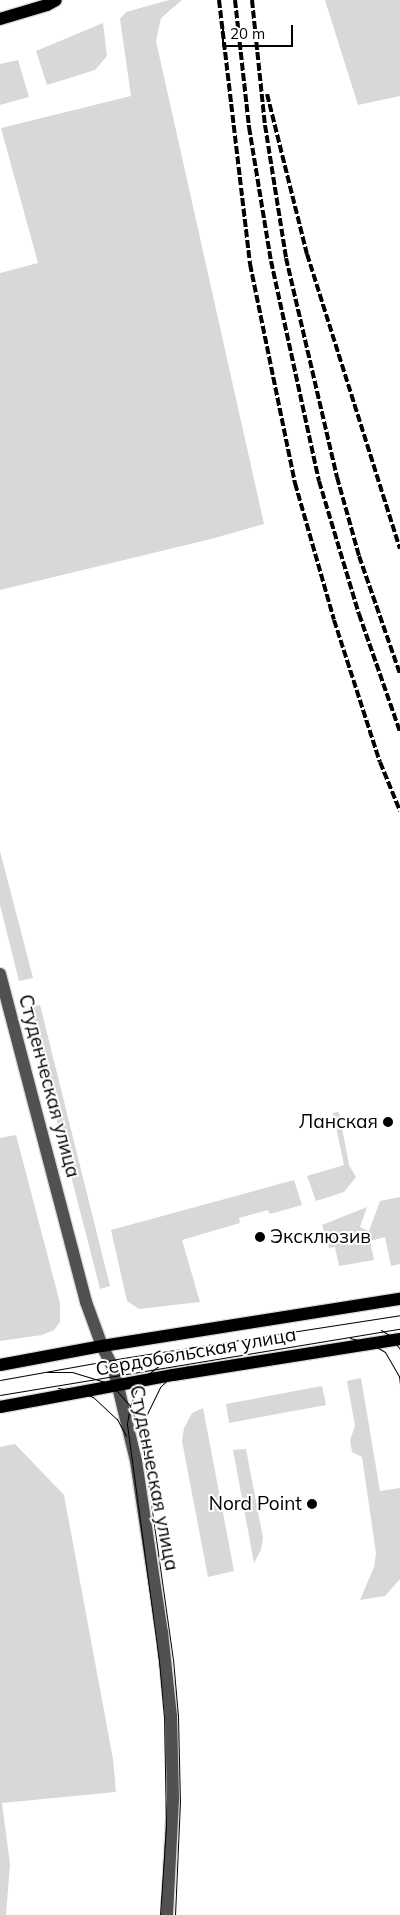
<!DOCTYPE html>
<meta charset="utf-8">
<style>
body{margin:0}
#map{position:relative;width:400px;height:1915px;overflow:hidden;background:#fff;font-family:Mulish,sans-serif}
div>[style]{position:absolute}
.green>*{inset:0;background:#d8d8d8}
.roads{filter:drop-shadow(1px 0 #dbdbdb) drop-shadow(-1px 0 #dbdbdb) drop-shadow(0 1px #dbdbdb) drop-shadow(0 -1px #dbdbdb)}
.minor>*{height:12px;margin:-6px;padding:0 6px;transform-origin:6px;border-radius:6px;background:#515151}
.major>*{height:12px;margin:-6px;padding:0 6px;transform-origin:6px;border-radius:6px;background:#000}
.tram>*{height:1px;margin:-0.5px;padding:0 0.5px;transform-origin:0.5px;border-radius:0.5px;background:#000}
.rail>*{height:4px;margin-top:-2px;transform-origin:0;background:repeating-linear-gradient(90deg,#000 0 8px,transparent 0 10.5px)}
.dots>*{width:14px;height:14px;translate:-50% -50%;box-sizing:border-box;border:2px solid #fff;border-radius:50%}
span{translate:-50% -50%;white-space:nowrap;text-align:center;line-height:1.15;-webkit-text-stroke:4px #fff;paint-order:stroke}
.street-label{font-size:19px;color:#000}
.poi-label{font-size:19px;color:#000}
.right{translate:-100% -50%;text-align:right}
.left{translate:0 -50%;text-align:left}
.scale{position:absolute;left:222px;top:25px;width:71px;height:22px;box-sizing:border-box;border:2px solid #000;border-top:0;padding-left:6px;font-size:15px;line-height:18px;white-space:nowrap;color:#000;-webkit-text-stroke:4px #fff;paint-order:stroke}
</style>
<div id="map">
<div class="green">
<i style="clip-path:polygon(169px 0,182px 0,161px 18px,156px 41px,264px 524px,211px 539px,0 590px,0 273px,38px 263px,1px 128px,131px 96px,120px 19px,126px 12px)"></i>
<i style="clip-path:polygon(325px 0,400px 0,400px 96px,358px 105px)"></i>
<i style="clip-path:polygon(103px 23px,107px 56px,95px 70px,47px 85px,36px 51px)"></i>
<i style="clip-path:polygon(18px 60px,29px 97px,0 105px,0 64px)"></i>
<i style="clip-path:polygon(0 851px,33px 978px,19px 981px,0 905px)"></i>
<i style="clip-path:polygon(40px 1005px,110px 1286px,100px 1289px,28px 1008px)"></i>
<i style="clip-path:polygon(339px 1112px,349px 1165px,356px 1177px,344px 1192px,316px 1201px,307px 1176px,344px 1165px,333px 1113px)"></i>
<i style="clip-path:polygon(16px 1135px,60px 1303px,60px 1322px,54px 1330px,42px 1335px,0 1341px,0 1138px)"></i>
<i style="clip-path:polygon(294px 1180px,302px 1205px,270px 1214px,268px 1210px,239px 1218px,240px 1223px,182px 1240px,200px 1302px,139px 1309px,127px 1301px,111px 1230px)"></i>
<i style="clip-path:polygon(400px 1197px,400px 1264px,391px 1266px,385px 1237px,370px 1241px,374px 1260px,339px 1266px,335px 1247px,329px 1248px,322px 1225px,367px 1207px,360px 1227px,369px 1231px,380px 1201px)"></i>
<i style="clip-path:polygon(361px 1378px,380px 1491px,400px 1488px,400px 1579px,385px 1596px,360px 1600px,374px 1567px,376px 1553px,362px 1457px,352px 1452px,350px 1440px,355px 1426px,347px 1381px)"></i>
<i style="clip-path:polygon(322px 1386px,326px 1405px,229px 1423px,226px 1404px)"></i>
<i style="clip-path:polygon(203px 1408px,234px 1571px,208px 1577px,182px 1441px,184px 1428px,192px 1413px)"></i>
<i style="clip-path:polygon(15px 1444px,64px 1495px,113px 1759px,116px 1792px,2px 1803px,10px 1864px,6px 1915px,0 1915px,0 1447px)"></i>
<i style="clip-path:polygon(246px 1449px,263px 1538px,261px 1550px,254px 1563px,233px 1450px)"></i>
</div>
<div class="roads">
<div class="minor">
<i style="left:0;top:974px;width:339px;rotate:75.3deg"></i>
<i style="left:86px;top:1302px;width:47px;rotate:70deg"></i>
<i style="left:102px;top:1346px;width:27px;rotate:63deg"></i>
<i style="left:114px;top:1370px;width:94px;rotate:76.4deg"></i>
<i style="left:136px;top:1461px;width:173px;rotate:81.4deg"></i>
<i style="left:162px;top:1632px;width:84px;rotate:83.9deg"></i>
<i style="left:171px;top:1716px;width:84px;rotate:88.6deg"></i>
<i style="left:173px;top:1800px;width:115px;rotate:93deg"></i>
</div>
<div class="major">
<i style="left:0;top:19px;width:49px;rotate:-16.6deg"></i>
<i style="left:47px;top:5px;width:10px;rotate:-29deg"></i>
<i style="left:0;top:1365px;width:104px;rotate:-10.6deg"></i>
<i style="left:102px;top:1346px;width:302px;rotate:-9deg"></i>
<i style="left:0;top:1407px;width:176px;rotate:-10.5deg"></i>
<i style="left:173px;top:1375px;width:230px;rotate:-9deg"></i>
</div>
</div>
<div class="tram">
<i style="left:381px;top:1330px;width:9px;rotate:32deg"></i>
<i style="left:389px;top:1335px;width:18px;rotate:52deg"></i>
<i style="left:350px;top:1338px;width:21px;rotate:14deg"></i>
<i style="left:370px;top:1343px;width:17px;rotate:31deg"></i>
<i style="left:385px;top:1352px;width:28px;rotate:60deg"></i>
<i style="left:399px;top:1376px;width:8px;rotate:83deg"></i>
<i style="left:47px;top:1372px;width:25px"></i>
<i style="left:72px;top:1372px;width:37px;rotate:17deg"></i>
<i style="left:107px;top:1383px;width:14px;rotate:39deg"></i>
<i style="left:118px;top:1392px;width:18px;rotate:49deg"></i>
<i style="left:130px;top:1406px;width:28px;rotate:67deg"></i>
<i style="left:141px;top:1432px;width:229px;rotate:82deg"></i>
<i style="left:173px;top:1659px;width:57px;rotate:85deg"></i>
<i style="left:178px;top:1716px;width:85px;rotate:88.7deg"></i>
<i style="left:180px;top:1801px;width:114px;rotate:92.5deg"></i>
<i style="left:0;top:1380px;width:125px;rotate:-10.1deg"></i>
<i style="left:123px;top:1358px;width:280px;rotate:-8.8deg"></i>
<i style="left:58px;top:1388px;width:20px;rotate:9deg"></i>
<i style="left:78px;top:1391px;width:16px;rotate:22deg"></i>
<i style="left:93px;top:1397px;width:33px;rotate:43deg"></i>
<i style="left:117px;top:1419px;width:19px;rotate:62deg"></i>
<i style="left:0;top:1395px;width:405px;rotate:-9.4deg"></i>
<i style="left:144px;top:1433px;width:17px;rotate:-83deg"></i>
<i style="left:146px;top:1416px;width:32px;rotate:-64deg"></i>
<i style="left:160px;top:1387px;width:18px;rotate:-43deg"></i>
<i style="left:173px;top:1375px;width:17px;rotate:-31deg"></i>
<i style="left:160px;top:1915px;width:87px;rotate:-86.1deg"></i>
<i style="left:166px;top:1828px;width:111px;rotate:-91deg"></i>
<i style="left:164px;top:1717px;width:56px;rotate:-95.1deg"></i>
<i style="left:159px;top:1661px;width:240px;rotate:-97.7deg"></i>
<i style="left:127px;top:1423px;width:17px;rotate:-80deg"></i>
<i style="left:130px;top:1406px;width:18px;rotate:-68deg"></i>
<i style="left:137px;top:1389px;width:17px;rotate:-54deg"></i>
<i style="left:147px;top:1375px;width:34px;rotate:-38deg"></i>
<i style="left:174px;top:1354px;width:20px;rotate:-20deg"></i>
</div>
<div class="rail">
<i style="left:219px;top:0;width:266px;rotate:83.3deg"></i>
<i style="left:250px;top:264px;width:224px;rotate:78.4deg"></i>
<i style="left:295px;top:483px;width:142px;rotate:74.1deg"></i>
<i style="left:334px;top:620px;width:149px;rotate:72.1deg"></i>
<i style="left:380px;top:762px;width:53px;rotate:67.8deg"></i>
<i style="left:235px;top:0;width:128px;rotate:83.7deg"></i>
<i style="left:249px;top:127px;width:136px;rotate:80.7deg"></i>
<i style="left:271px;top:261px;width:225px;rotate:77.7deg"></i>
<i style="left:319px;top:481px;width:139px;rotate:73.3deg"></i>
<i style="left:359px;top:614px;width:125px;rotate:70.8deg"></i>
<i style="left:252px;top:0;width:126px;rotate:84.1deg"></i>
<i style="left:265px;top:125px;width:135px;rotate:81deg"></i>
<i style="left:286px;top:258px;width:225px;rotate:76.9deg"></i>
<i style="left:337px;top:477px;width:82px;rotate:74.4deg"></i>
<i style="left:359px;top:556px;width:125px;rotate:70.8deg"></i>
<i style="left:267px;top:94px;width:165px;rotate:76deg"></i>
<i style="left:307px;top:254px;width:309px;rotate:72.5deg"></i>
</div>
<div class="dots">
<i style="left:388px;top:1122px;background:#000"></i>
<i style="left:260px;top:1237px;background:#000"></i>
<i style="left:312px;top:1504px;background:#000"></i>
</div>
<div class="street-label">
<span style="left:49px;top:1086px;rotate:75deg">Студенческая улица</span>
<span style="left:196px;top:1352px;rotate:-10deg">Сердобольская улица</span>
<span style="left:154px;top:1478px;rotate:79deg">Студенческая улица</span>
</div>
<div class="poi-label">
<span class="right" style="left:378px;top:1122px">Ланская</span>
<span class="left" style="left:270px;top:1237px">Эксклюзив</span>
<span class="right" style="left:302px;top:1504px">Nord Point</span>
</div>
<div class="scale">20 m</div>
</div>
